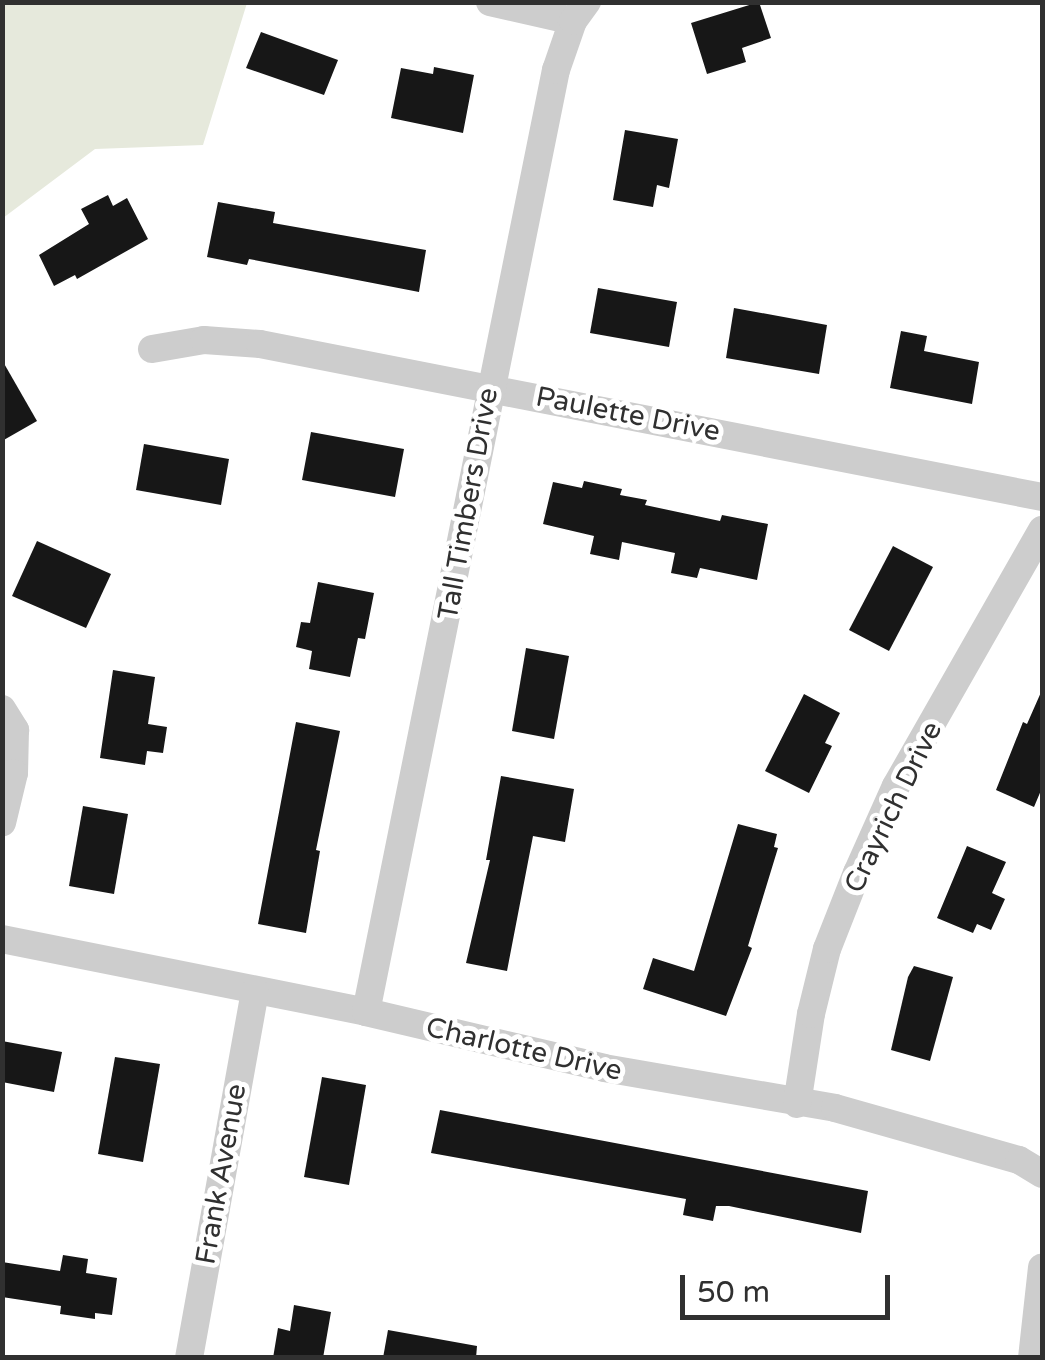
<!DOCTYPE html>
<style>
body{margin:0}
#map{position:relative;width:1045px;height:1360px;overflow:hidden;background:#fff;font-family:"Varela Round",sans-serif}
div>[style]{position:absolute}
.green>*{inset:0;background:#e6e9dc}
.building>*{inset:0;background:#171717}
.minor>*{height:28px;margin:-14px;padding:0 14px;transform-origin:14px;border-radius:14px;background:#cdcdcd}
span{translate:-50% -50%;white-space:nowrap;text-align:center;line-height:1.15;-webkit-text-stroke:10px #fff;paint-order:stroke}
.street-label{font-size:28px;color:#303030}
.frame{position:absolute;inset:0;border:5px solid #303030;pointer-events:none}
.scale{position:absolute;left:680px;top:1275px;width:210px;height:45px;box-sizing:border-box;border:5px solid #303030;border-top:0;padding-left:12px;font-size:30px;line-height:35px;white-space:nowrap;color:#303030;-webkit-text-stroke:8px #fff;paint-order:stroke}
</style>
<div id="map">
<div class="green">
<i style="clip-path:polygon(3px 2px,247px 3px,203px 145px,95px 149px,3px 218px)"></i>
</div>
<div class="building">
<i style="clip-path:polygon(759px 2px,771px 38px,742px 48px,746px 62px,707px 74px,691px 23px)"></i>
<i style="clip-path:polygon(261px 32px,338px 60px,324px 95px,246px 68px)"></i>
<i style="clip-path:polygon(434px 67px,474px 75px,463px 133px,391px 118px,401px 68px,433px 74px)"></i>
<i style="clip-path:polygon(625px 130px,678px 139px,669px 188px,657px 185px,653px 207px,613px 200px)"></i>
<i style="clip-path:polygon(108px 195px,113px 206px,127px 198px,148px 239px,77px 279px,75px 275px,54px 286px,39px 255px,89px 224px,81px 209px)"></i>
<i style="clip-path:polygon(218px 202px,275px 212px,273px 223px,426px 250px,419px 292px,249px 259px,247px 265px,207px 257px)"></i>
<i style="clip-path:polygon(598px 288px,677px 302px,669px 347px,590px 333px)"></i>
<i style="clip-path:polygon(734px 308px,827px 325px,819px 374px,726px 358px)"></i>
<i style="clip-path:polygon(901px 331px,927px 336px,924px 351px,979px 362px,972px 404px,890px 388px)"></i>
<i style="clip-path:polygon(2px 360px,37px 421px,2px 441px)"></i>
<i style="clip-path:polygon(311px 432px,404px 449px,395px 497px,302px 480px)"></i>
<i style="clip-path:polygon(144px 444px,229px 459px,221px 505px,136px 490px)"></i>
<i style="clip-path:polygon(584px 481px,622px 489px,620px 495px,647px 500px,645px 505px,720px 521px,722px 515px,768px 524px,757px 580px,700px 568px,697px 578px,671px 573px,675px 553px,622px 542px,619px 560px,590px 554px,594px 536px,543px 524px,553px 482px,582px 488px)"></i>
<i style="clip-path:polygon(37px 541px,111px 574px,86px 628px,12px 596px)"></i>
<i style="clip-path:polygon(893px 546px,933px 567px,889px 651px,849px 630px)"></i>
<i style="clip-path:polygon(318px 582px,374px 593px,365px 639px,358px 638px,350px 677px,309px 669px,312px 651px,296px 647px,301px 622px,310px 623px)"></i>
<i style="clip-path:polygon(526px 648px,569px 656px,554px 739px,512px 731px)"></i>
<i style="clip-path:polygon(113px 670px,155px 677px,148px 724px,167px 727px,163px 753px,147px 751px,145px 765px,100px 758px)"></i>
<i style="clip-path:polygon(1042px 690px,1042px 788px,1034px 807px,996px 790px,1023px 722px,1027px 724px)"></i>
<i style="clip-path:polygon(804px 694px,840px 713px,825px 743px,832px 746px,809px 793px,765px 771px)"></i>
<i style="clip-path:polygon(296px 722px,340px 731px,316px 850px,320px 851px,306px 933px,258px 924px)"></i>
<i style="clip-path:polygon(501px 776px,574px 789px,565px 842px,533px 836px,507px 971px,466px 963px,490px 860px,486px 860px)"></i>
<i style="clip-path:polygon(83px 806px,128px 814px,114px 894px,69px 886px)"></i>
<i style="clip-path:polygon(738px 824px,777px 834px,774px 847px,778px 848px,748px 946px,752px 948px,726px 1016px,643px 989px,653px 958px,694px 971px)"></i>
<i style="clip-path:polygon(967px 846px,1006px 862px,992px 893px,1005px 899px,991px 930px,977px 924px,973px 933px,937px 918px)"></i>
<i style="clip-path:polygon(914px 966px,953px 977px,930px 1061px,891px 1050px,908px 977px)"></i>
<i style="clip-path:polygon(2px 1041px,62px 1052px,54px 1092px,2px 1082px)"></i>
<i style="clip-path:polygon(115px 1057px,160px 1064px,143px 1162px,98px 1154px)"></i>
<i style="clip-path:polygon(322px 1077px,366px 1085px,349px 1185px,304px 1177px)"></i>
<i style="clip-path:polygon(440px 1110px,868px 1191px,861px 1233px,729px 1206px,716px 1206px,713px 1221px,683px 1215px,686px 1199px,431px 1153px)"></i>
<i style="clip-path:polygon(63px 1255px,88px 1259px,86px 1273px,117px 1278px,112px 1315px,95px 1313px,95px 1319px,60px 1314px,61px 1306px,2px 1297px,2px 1262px,60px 1271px)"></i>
<i style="clip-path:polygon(294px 1305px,331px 1312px,323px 1358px,273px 1358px,278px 1328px,290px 1331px)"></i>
<i style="clip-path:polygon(388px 1330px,477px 1346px,476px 1358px,383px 1358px)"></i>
</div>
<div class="minor">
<i style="left:490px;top:2px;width:85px;rotate:12.9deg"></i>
<i style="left:152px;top:349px;width:53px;rotate:-9.8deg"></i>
<i style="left:204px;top:340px;width:56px;rotate:4.1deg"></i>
<i style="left:260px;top:344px;width:797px;rotate:11.07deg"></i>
<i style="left:2px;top:709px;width:25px;rotate:58deg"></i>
<i style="left:15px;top:730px;width:43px;rotate:91.3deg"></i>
<i style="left:14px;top:773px;width:51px;rotate:103.5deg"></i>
<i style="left:2px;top:939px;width:371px;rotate:11.3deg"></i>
<i style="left:366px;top:1012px;width:244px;rotate:13.2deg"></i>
<i style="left:604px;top:1068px;width:234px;rotate:9.8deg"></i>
<i style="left:835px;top:1108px;width:191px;rotate:15.8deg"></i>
<i style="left:1019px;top:1160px;width:27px;rotate:31deg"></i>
<i style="left:366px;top:1012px;width:961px;rotate:-78.6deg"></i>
<i style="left:556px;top:70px;width:52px;rotate:-70.9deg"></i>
<i style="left:573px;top:21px;width:24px;rotate:-54deg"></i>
<i style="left:797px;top:1104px;width:91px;rotate:-81.2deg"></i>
<i style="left:811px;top:1014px;width:67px;rotate:-76.2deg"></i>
<i style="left:827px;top:949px;width:82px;rotate:-68.5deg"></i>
<i style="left:857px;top:873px;width:95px;rotate:-65.9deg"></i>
<i style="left:896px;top:786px;width:295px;rotate:-60.3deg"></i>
<i style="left:189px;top:1358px;width:373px;rotate:-79.8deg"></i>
<i style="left:1032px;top:1358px;width:91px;rotate:-83.7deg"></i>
</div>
<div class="street-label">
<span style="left:628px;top:414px;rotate:11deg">Paulette Drive</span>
<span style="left:468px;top:504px;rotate:-80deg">Tall Timbers Drive</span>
<span style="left:893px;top:807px;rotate:-64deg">Crayrich Drive</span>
<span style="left:524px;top:1049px;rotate:13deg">Charlotte Drive</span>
<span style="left:221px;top:1174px;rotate:-80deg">Frank Avenue</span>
</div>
<div class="frame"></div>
<div class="scale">50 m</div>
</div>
